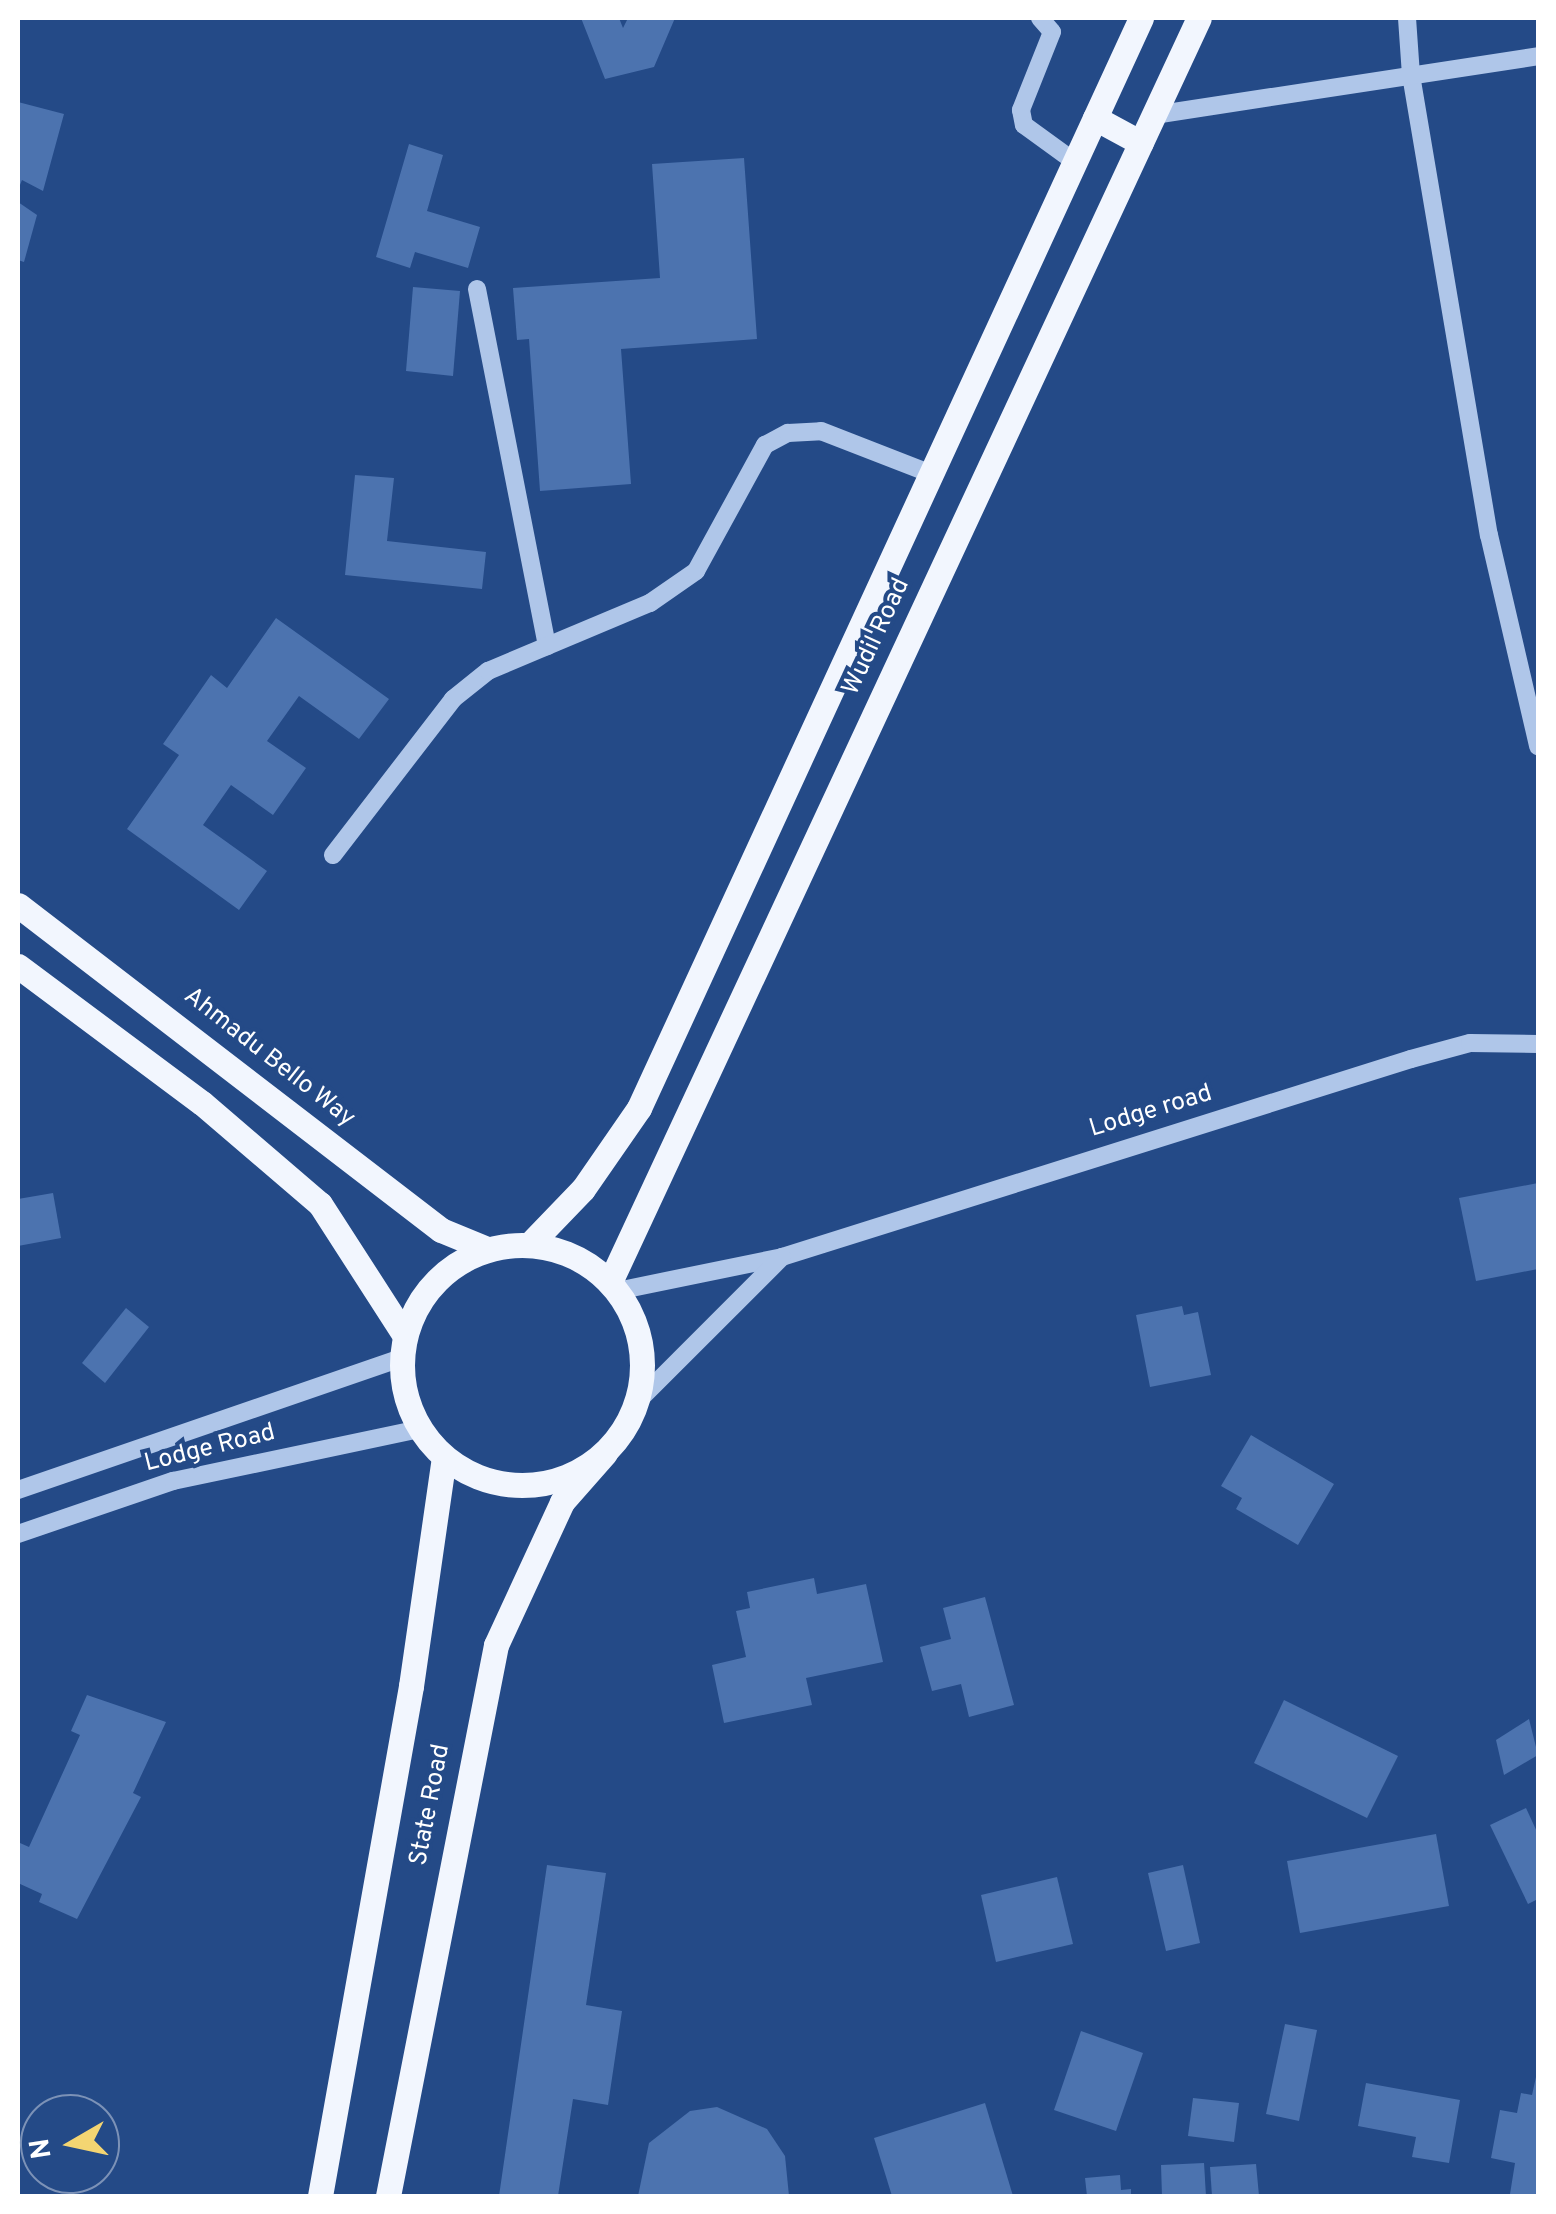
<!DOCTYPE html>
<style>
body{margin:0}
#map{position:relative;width:1556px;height:2214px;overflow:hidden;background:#244a87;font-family:Overpass,sans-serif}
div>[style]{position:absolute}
.building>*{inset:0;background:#4c73af}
.minor>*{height:18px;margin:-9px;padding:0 9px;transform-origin:9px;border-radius:9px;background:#afc6e9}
.major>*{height:25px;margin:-12.5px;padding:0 12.5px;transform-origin:12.5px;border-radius:12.5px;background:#f2f6fe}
.major>.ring{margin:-12.5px;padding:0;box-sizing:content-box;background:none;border:25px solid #f2f6fe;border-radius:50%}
span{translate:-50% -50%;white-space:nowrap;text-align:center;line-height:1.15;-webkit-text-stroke:8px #244a87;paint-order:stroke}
.street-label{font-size:25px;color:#fff}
.frame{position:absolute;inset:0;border:20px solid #fff;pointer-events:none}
.north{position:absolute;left:20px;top:2094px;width:100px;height:100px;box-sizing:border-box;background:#244a87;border:2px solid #7c92b7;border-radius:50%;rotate:261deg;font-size:28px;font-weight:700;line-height:40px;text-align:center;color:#fff}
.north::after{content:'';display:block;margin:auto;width:35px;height:45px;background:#f4d572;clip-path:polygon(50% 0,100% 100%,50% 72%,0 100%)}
</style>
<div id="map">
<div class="building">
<i style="clip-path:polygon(581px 18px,619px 18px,623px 28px,628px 18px,675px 18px,654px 67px,605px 79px)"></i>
<i style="clip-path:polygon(18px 102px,64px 114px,43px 191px,22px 180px,18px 190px)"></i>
<i style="clip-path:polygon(409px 144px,443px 155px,427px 211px,480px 227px,468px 268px,415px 252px,410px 268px,376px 257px)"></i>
<i style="clip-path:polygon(744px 158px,757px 339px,621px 349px,631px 484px,540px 491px,529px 339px,517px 340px,513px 288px,660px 278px,652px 164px)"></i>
<i style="clip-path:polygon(18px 202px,37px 215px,24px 262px,18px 260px)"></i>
<i style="clip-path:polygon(413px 287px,460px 291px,453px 376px,406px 371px)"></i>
<i style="clip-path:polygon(355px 475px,394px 478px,387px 541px,486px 552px,482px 589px,345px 575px)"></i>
<i style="clip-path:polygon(276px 618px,389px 699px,359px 739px,299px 696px,267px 741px,306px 768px,273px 815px,231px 785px,203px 825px,267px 871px,239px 910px,127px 829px,179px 755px,163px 744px,211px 675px,227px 688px)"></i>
<i style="clip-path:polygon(1538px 1183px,1538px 1269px,1476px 1281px,1459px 1198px)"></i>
<i style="clip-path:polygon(53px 1193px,61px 1238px,18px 1246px,18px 1199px)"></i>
<i style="clip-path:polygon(1182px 1306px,1184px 1315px,1198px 1312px,1211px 1375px,1150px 1387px,1136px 1315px)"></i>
<i style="clip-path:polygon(126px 1308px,149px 1327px,105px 1383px,82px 1363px)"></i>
<i style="clip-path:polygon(1251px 1435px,1334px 1484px,1298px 1545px,1236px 1509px,1242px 1498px,1221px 1486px)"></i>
<i style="clip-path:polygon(814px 1578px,817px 1594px,866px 1584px,883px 1662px,806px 1678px,812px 1705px,724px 1723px,712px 1665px,746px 1657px,736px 1611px,750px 1608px,747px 1592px)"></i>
<i style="clip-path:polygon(985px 1597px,1014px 1705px,969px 1717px,961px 1684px,932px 1691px,920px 1647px,951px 1639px,943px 1608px)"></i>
<i style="clip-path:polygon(87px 1695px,166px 1722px,133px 1793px,141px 1797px,77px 1919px,39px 1902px,42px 1894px,18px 1883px,18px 1849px,20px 1843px,29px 1847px,80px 1735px,71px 1731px)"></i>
<i style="clip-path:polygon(1284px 1700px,1398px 1756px,1367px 1818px,1254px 1763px)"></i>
<i style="clip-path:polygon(1529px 1719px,1538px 1755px,1504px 1775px,1496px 1740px)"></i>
<i style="clip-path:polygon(1526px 1808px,1538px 1834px,1538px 1899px,1528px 1904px,1490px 1825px)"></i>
<i style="clip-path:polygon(1436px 1834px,1449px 1906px,1300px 1933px,1287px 1861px)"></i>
<i style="clip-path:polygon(547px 1865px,606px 1873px,586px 2005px,622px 2011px,608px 2105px,573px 2099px,558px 2196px,499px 2196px)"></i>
<i style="clip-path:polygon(1183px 1865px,1200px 1943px,1166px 1951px,1148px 1873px)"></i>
<i style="clip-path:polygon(1057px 1877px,1073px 1944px,996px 1962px,981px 1895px)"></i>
<i style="clip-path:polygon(1285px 2024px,1317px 2030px,1299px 2121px,1266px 2114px)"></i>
<i style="clip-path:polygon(1081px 2031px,1143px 2053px,1116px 2131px,1054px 2110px)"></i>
<i style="clip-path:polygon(1538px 2068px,1538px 2196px,1525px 2196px,1510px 2194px,1515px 2163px,1491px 2158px,1500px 2110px,1517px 2113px,1521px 2093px,1532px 2095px)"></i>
<i style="clip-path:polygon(1366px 2083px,1460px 2100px,1449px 2163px,1412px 2157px,1416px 2137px,1358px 2126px)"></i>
<i style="clip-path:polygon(1193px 2098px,1239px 2103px,1234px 2142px,1188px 2136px)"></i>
<i style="clip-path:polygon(985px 2103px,1013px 2196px,892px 2196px,874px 2138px)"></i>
<i style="clip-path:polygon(717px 2107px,767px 2129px,785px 2156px,789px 2196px,638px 2196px,649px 2143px,690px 2111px)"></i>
<i style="clip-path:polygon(1204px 2163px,1206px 2196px,1162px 2196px,1161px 2165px)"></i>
<i style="clip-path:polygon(1256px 2164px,1259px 2196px,1212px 2196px,1210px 2167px)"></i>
<i style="clip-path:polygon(1120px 2175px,1121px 2190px,1131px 2189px,1131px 2196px,1087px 2196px,1085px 2178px)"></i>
</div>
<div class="minor">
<i style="left:1040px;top:18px;width:18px;rotate:49deg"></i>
<i style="left:1052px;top:32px;width:84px;rotate:111.7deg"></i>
<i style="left:1021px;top:110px;width:15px;rotate:79deg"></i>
<i style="left:1024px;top:125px;width:63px;rotate:36deg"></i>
<i style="left:1407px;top:18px;width:57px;rotate:86deg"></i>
<i style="left:1411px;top:75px;width:467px;rotate:80.4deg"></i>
<i style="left:1489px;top:535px;width:217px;rotate:76.9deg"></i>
<i style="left:1154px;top:115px;width:389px;rotate:-8.7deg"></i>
<i style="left:477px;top:289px;width:364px;rotate:78.9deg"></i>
<i style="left:333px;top:855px;width:197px;rotate:-52.4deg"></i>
<i style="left:453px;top:699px;width:45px;rotate:-38.7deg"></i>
<i style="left:488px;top:671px;width:176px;rotate:-22.8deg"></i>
<i style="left:650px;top:603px;width:56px;rotate:-34.8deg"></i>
<i style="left:696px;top:571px;width:144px;rotate:-61.3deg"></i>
<i style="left:765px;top:445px;width:26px;rotate:-28deg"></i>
<i style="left:788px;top:433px;width:33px;rotate:-3deg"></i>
<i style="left:821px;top:431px;width:119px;rotate:21.2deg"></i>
<i style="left:617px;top:1291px;width:168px;rotate:-11.6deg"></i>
<i style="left:782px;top:1257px;width:659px;rotate:-17.47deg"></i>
<i style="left:1411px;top:1059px;width:61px;rotate:-15.2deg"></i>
<i style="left:1470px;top:1043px;width:68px;rotate:0.8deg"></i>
<i style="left:638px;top:1401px;width:204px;rotate:-45deg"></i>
<i style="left:18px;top:1490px;width:406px;rotate:-19deg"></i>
<i style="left:18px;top:1534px;width:164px;rotate:-18.9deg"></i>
<i style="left:173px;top:1481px;width:252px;rotate:-11.9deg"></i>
</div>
<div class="major">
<i style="left:1095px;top:118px;width:52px;rotate:28.5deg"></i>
<i style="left:18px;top:905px;width:533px;rotate:37.54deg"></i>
<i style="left:441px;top:1230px;width:50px;rotate:22.4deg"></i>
<i style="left:18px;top:966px;width:229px;rotate:36.7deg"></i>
<i style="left:202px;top:1103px;width:155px;rotate:40.6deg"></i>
<i style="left:320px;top:1204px;width:157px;rotate:57.2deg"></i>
<i style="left:530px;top:1244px;width:76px;rotate:-46.1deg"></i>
<i style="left:583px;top:1189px;width:98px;rotate:-55.3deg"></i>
<i style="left:639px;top:1108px;width:1200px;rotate:-65.27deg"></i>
<i class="ring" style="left:402px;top:1245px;width:215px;height:215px"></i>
<i style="left:610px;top:1282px;width:1394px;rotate:-65.02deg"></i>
<i style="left:320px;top:2196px;width:518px;rotate:-79.88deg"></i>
<i style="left:411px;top:1686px;width:230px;rotate:-81.8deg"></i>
<i style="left:388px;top:2196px;width:561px;rotate:-78.91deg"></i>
<i style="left:496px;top:1645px;width:157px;rotate:-65.2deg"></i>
<i style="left:562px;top:1502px;width:65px;rotate:-48.7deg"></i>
</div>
<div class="street-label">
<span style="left:877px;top:637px;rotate:-65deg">Wudil Road</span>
<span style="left:269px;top:1058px;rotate:38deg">Ahmadu Bello Way</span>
<span style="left:1151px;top:1112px;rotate:-17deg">Lodge road</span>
<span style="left:210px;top:1449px;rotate:-14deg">Lodge Road</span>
<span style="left:431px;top:1805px;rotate:-79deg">State Road</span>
</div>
<div class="frame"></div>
<div class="north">N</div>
</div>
